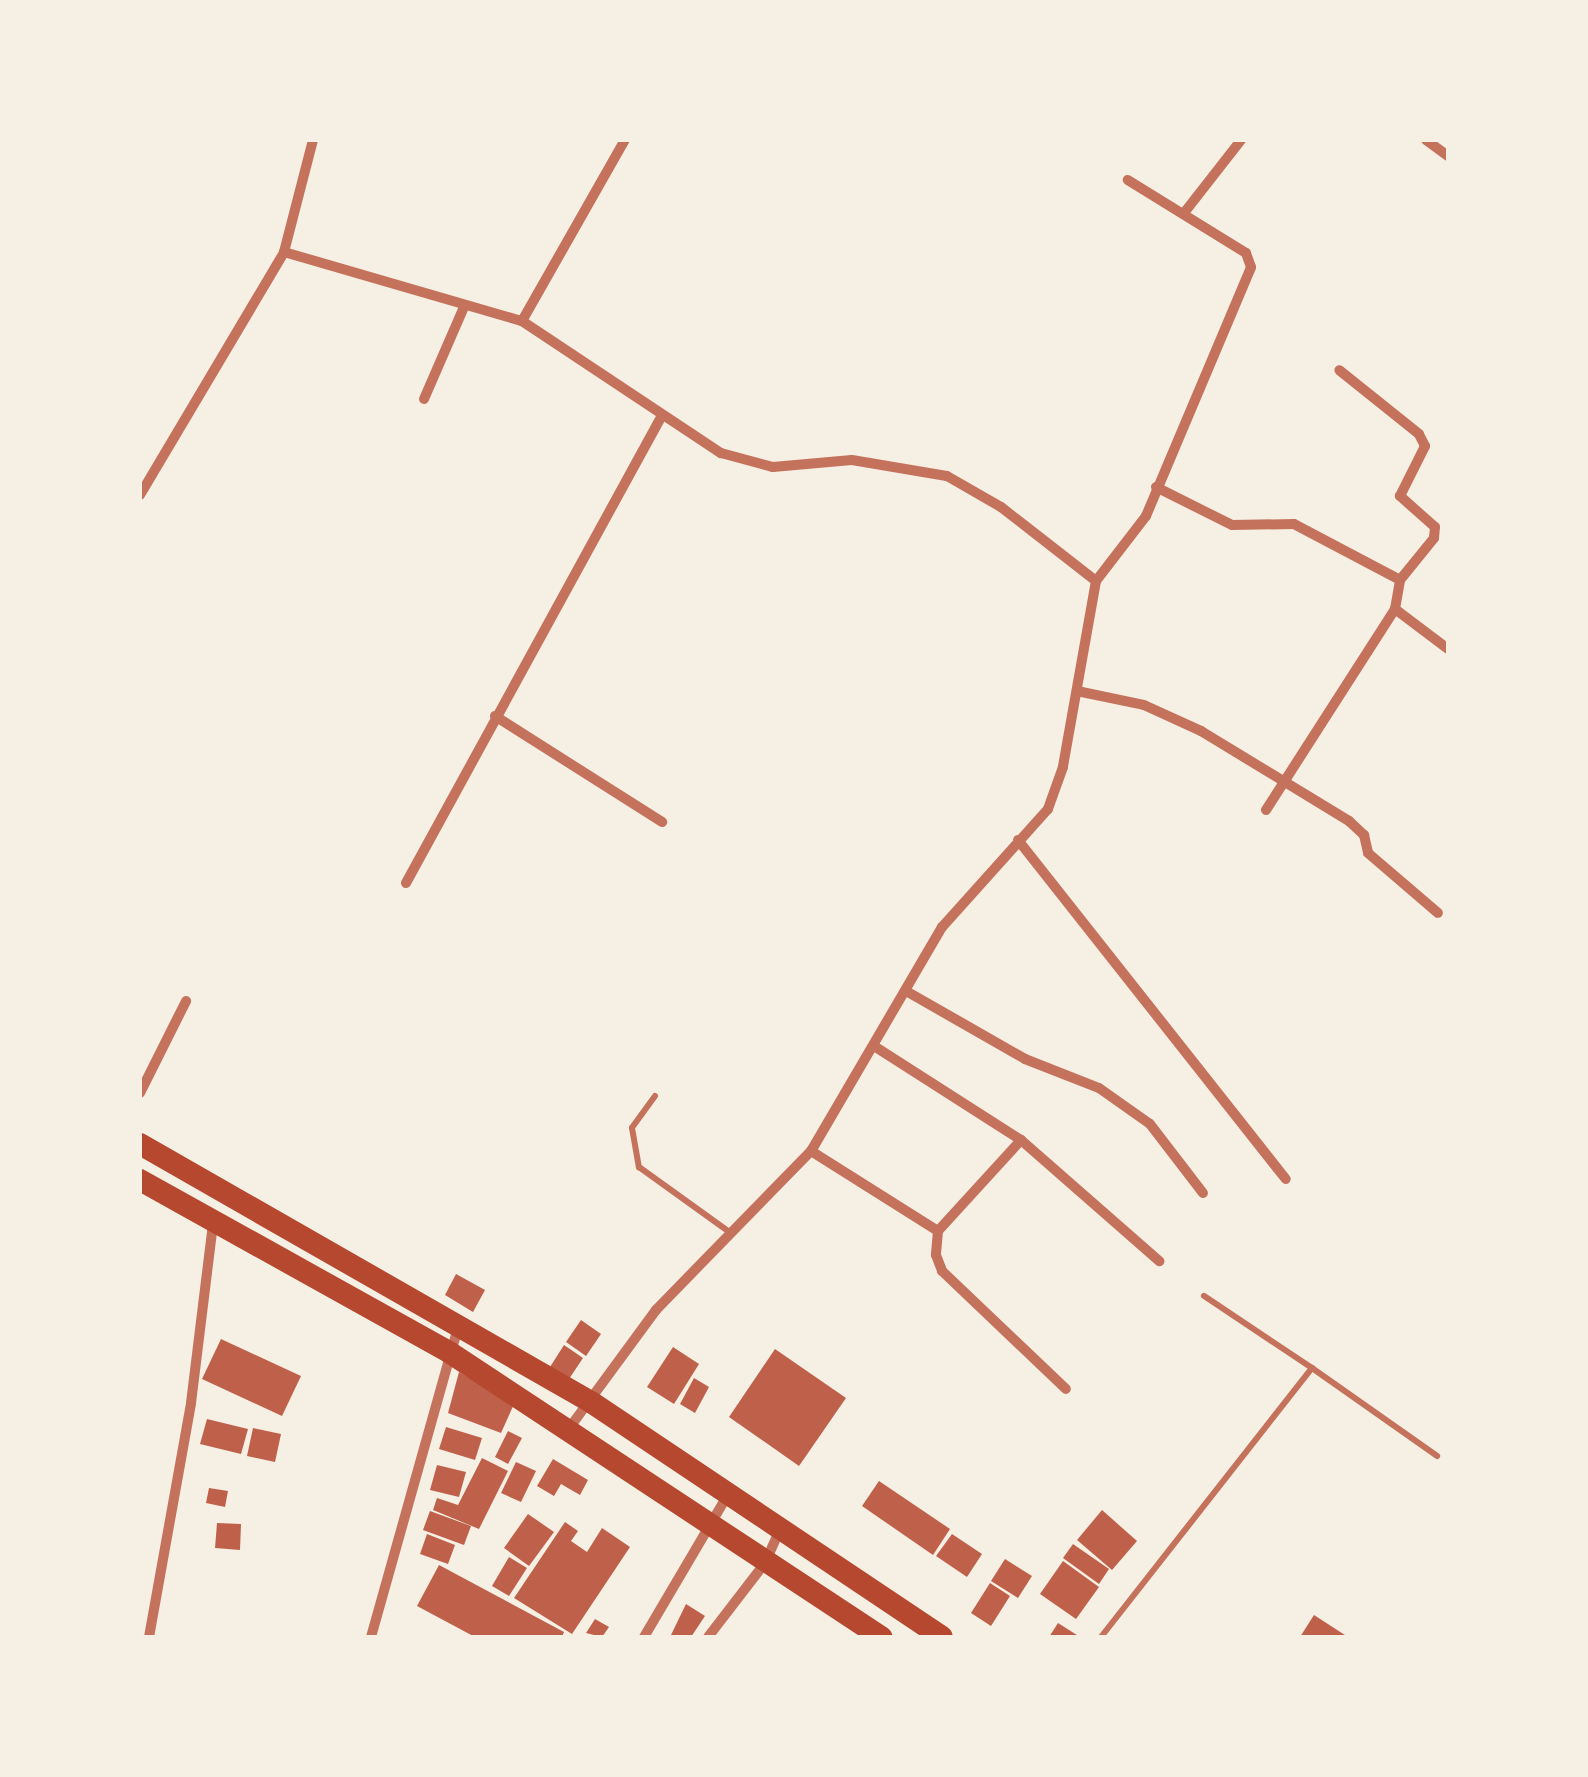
<!DOCTYPE html>
<style>
body{margin:0}
#map{position:relative;width:1588px;height:1777px;overflow:hidden;background:#f6efe4;font-family:Inter,sans-serif}
div>[style]{position:absolute}
.building>*{inset:0;background:#bf614a}
.service>*{height:6px;margin:-3px;padding:0 3px;transform-origin:3px;border-radius:3px;background:#c5725c}
.minor>*{height:10px;margin:-5px;padding:0 5px;transform-origin:5px;border-radius:5px;background:#c5725c}
.trunk>*{height:22px;margin:-11px;padding:0 11px;transform-origin:11px;border-radius:11px;background:#b5482f}
span{translate:-50% -50%;white-space:nowrap;text-align:center;line-height:1.15;-webkit-text-stroke:9px #f6efe4;paint-order:stroke}
.frame{position:absolute;inset:0;border:142px solid #f6efe4;pointer-events:none}
</style>
<div id="map">
<div class="building">
<i style="clip-path:polygon(456px 1274px,485px 1290px,473px 1312px,445px 1295px)"></i>
<i style="clip-path:polygon(581px 1320px,601px 1334px,586px 1356px,566px 1342px)"></i>
<i style="clip-path:polygon(221px 1339px,301px 1376px,282px 1416px,202px 1379px)"></i>
<i style="clip-path:polygon(564px 1345px,583px 1358px,569px 1379px,550px 1367px)"></i>
<i style="clip-path:polygon(673px 1347px,699px 1364px,674px 1404px,647px 1387px)"></i>
<i style="clip-path:polygon(775px 1349px,846px 1398px,799px 1466px,729px 1417px)"></i>
<i style="clip-path:polygon(459px 1372px,514px 1404px,501px 1433px,448px 1413px)"></i>
<i style="clip-path:polygon(694px 1378px,709px 1387px,695px 1413px,680px 1404px)"></i>
<i style="clip-path:polygon(207px 1419px,248px 1429px,241px 1454px,200px 1444px)"></i>
<i style="clip-path:polygon(446px 1427px,482px 1438px,475px 1460px,439px 1449px)"></i>
<i style="clip-path:polygon(253px 1428px,281px 1434px,275px 1462px,247px 1456px)"></i>
<i style="clip-path:polygon(508px 1431px,522px 1438px,508px 1464px,495px 1457px)"></i>
<i style="clip-path:polygon(482px 1458px,508px 1471px,479px 1529px,433px 1510px,437px 1498px,458px 1505px)"></i>
<i style="clip-path:polygon(553px 1459px,588px 1480px,580px 1495px,561px 1484px,554px 1496px,537px 1486px)"></i>
<i style="clip-path:polygon(516px 1462px,536px 1471px,521px 1502px,501px 1493px)"></i>
<i style="clip-path:polygon(437px 1465px,466px 1472px,459px 1497px,430px 1490px)"></i>
<i style="clip-path:polygon(879px 1481px,950px 1529px,933px 1555px,862px 1506px)"></i>
<i style="clip-path:polygon(209px 1488px,228px 1491px,225px 1507px,206px 1503px)"></i>
<i style="clip-path:polygon(1102px 1510px,1137px 1541px,1112px 1570px,1077px 1540px)"></i>
<i style="clip-path:polygon(430px 1511px,471px 1526px,464px 1545px,423px 1530px)"></i>
<i style="clip-path:polygon(528px 1514px,554px 1532px,529px 1566px,504px 1548px)"></i>
<i style="clip-path:polygon(565px 1522px,578px 1531px,571px 1541px,587px 1552px,602px 1528px,630px 1547px,572px 1634px,514px 1598px)"></i>
<i style="clip-path:polygon(217px 1523px,241px 1524px,240px 1550px,215px 1548px)"></i>
<i style="clip-path:polygon(427px 1534px,455px 1545px,448px 1564px,420px 1554px)"></i>
<i style="clip-path:polygon(952px 1534px,982px 1554px,967px 1577px,936px 1556px)"></i>
<i style="clip-path:polygon(1073px 1544px,1109px 1569px,1099px 1584px,1063px 1558px)"></i>
<i style="clip-path:polygon(509px 1557px,527px 1568px,509px 1596px,492px 1586px)"></i>
<i style="clip-path:polygon(1005px 1559px,1032px 1576px,1018px 1598px,991px 1581px)"></i>
<i style="clip-path:polygon(1063px 1561px,1099px 1587px,1076px 1619px,1040px 1594px)"></i>
<i style="clip-path:polygon(439px 1565px,564px 1632px,562px 1637px,475px 1637px,417px 1606px)"></i>
<i style="clip-path:polygon(990px 1583px,1010px 1596px,991px 1626px,971px 1613px)"></i>
<i style="clip-path:polygon(686px 1604px,705px 1616px,691px 1637px,670px 1637px)"></i>
<i style="clip-path:polygon(1314px 1615px,1348px 1637px,1300px 1637px)"></i>
<i style="clip-path:polygon(595px 1619px,609px 1627px,602px 1637px,586px 1633px)"></i>
<i style="clip-path:polygon(1058px 1623px,1080px 1637px,1049px 1637px)"></i>
</div>
<div class="service">
<i style="left:655px;top:1096px;width:39px;rotate:126deg"></i>
<i style="left:632px;top:1128px;width:40px;rotate:80deg"></i>
<i style="left:639px;top:1167px;width:110px;rotate:35.7deg"></i>
<i style="left:1312px;top:1368px;width:153px;rotate:35.1deg"></i>
<i style="left:1101px;top:1637px;width:342px;rotate:-51.9deg"></i>
<i style="left:1312px;top:1368px;width:130px;rotate:-146.3deg"></i>
</div>
<div class="minor">
<i style="left:1426px;top:140px;width:27px;rotate:36deg"></i>
<i style="left:1184px;top:213px;width:93px;rotate:-52deg"></i>
<i style="left:284px;top:252px;width:248px;rotate:16.2deg"></i>
<i style="left:522px;top:321px;width:239px;rotate:33.6deg"></i>
<i style="left:721px;top:453px;width:54px;rotate:15.1deg"></i>
<i style="left:773px;top:467px;width:79px;rotate:-5.1deg"></i>
<i style="left:852px;top:460px;width:96px;rotate:9.6deg"></i>
<i style="left:947px;top:476px;width:62px;rotate:29.9deg"></i>
<i style="left:1001px;top:507px;width:120px;rotate:37.9deg"></i>
<i style="left:1096px;top:581px;width:189px;rotate:100.1deg"></i>
<i style="left:1063px;top:767px;width:45px;rotate:109.7deg"></i>
<i style="left:1048px;top:809px;width:159px;rotate:131.9deg"></i>
<i style="left:942px;top:927px;width:259px;rotate:120.3deg"></i>
<i style="left:811px;top:1151px;width:222px;rotate:134.3deg"></i>
<i style="left:656px;top:1310px;width:145px;rotate:126.3deg"></i>
<i style="left:522px;top:321px;width:208px;rotate:-60.4deg"></i>
<i style="left:424px;top:399px;width:100px;rotate:-66.5deg"></i>
<i style="left:1156px;top:487px;width:85px;rotate:26.6deg"></i>
<i style="left:1232px;top:525px;width:62px;rotate:-0.9deg"></i>
<i style="left:1294px;top:524px;width:120px;rotate:27.8deg"></i>
<i style="left:1400px;top:580px;width:54px;rotate:-51deg"></i>
<i style="left:1434px;top:538px;width:11px;rotate:-85deg"></i>
<i style="left:1435px;top:527px;width:47px;rotate:-138.5deg"></i>
<i style="left:1400px;top:496px;width:56px;rotate:-63.4deg"></i>
<i style="left:1425px;top:446px;width:13px;rotate:-117deg"></i>
<i style="left:1419px;top:434px;width:102px;rotate:-141.3deg"></i>
<i style="left:140px;top:495px;width:282px;rotate:-59.3deg"></i>
<i style="left:284px;top:252px;width:116px;rotate:-75.5deg"></i>
<i style="left:1096px;top:581px;width:82px;rotate:-52.4deg"></i>
<i style="left:1146px;top:516px;width:270px;rotate:-67.1deg"></i>
<i style="left:1251px;top:267px;width:15px;rotate:-110deg"></i>
<i style="left:1246px;top:253px;width:139px;rotate:-148.3deg"></i>
<i style="left:1395px;top:609px;width:66px;rotate:37deg"></i>
<i style="left:1077px;top:691px;width:68px;rotate:11.8deg"></i>
<i style="left:1144px;top:705px;width:63px;rotate:24.5deg"></i>
<i style="left:1201px;top:731px;width:173px;rotate:31.3deg"></i>
<i style="left:1349px;top:821px;width:21px;rotate:43deg"></i>
<i style="left:1364px;top:835px;width:18px;rotate:77deg"></i>
<i style="left:1368px;top:853px;width:92px;rotate:40.6deg"></i>
<i style="left:495px;top:716px;width:198px;rotate:32.4deg"></i>
<i style="left:1266px;top:810px;width:239px;rotate:-57.3deg"></i>
<i style="left:1395px;top:609px;width:29px;rotate:-80deg"></i>
<i style="left:1018px;top:840px;width:432px;rotate:51.7deg"></i>
<i style="left:406px;top:883px;width:529px;rotate:-61.3deg"></i>
<i style="left:906px;top:991px;width:137px;rotate:29.7deg"></i>
<i style="left:1025px;top:1059px;width:79px;rotate:21.4deg"></i>
<i style="left:1099px;top:1088px;width:62px;rotate:35.2deg"></i>
<i style="left:1150px;top:1124px;width:87px;rotate:52.5deg"></i>
<i style="left:874px;top:1046px;width:174px;rotate:32.6deg"></i>
<i style="left:1021px;top:1140px;width:184px;rotate:41.2deg"></i>
<i style="left:140px;top:1093px;width:103px;rotate:-63.4deg"></i>
<i style="left:1021px;top:1140px;width:123px;rotate:132.4deg"></i>
<i style="left:938px;top:1231px;width:24px;rotate:95deg"></i>
<i style="left:936px;top:1255px;width:17px;rotate:69deg"></i>
<i style="left:942px;top:1271px;width:171px;rotate:43.6deg"></i>
<i style="left:811px;top:1151px;width:150px;rotate:32.2deg"></i>
<i style="left:149px;top:1637px;width:238px;rotate:-79.8deg"></i>
<i style="left:191px;top:1403px;width:181px;rotate:-83deg"></i>
<i style="left:371px;top:1637px;width:318px;rotate:-74.3deg"></i>
<i style="left:644px;top:1637px;width:164px;rotate:-59.5deg"></i>
<i style="left:708px;top:1637px;width:93px;rotate:-52.4deg"></i>
<i style="left:765px;top:1563px;width:35px;rotate:-66deg"></i>
</div>
<div class="trunk">
<i style="left:140px;top:1144px;width:520px;rotate:29.77deg"></i>
<i style="left:591px;top:1402px;width:422px;rotate:33.8deg"></i>
<i style="left:140px;top:1180px;width:354px;rotate:29.1deg"></i>
<i style="left:449px;top:1352px;width:518px;rotate:33.41deg"></i>
</div>
<div class="frame"></div>
</div>
